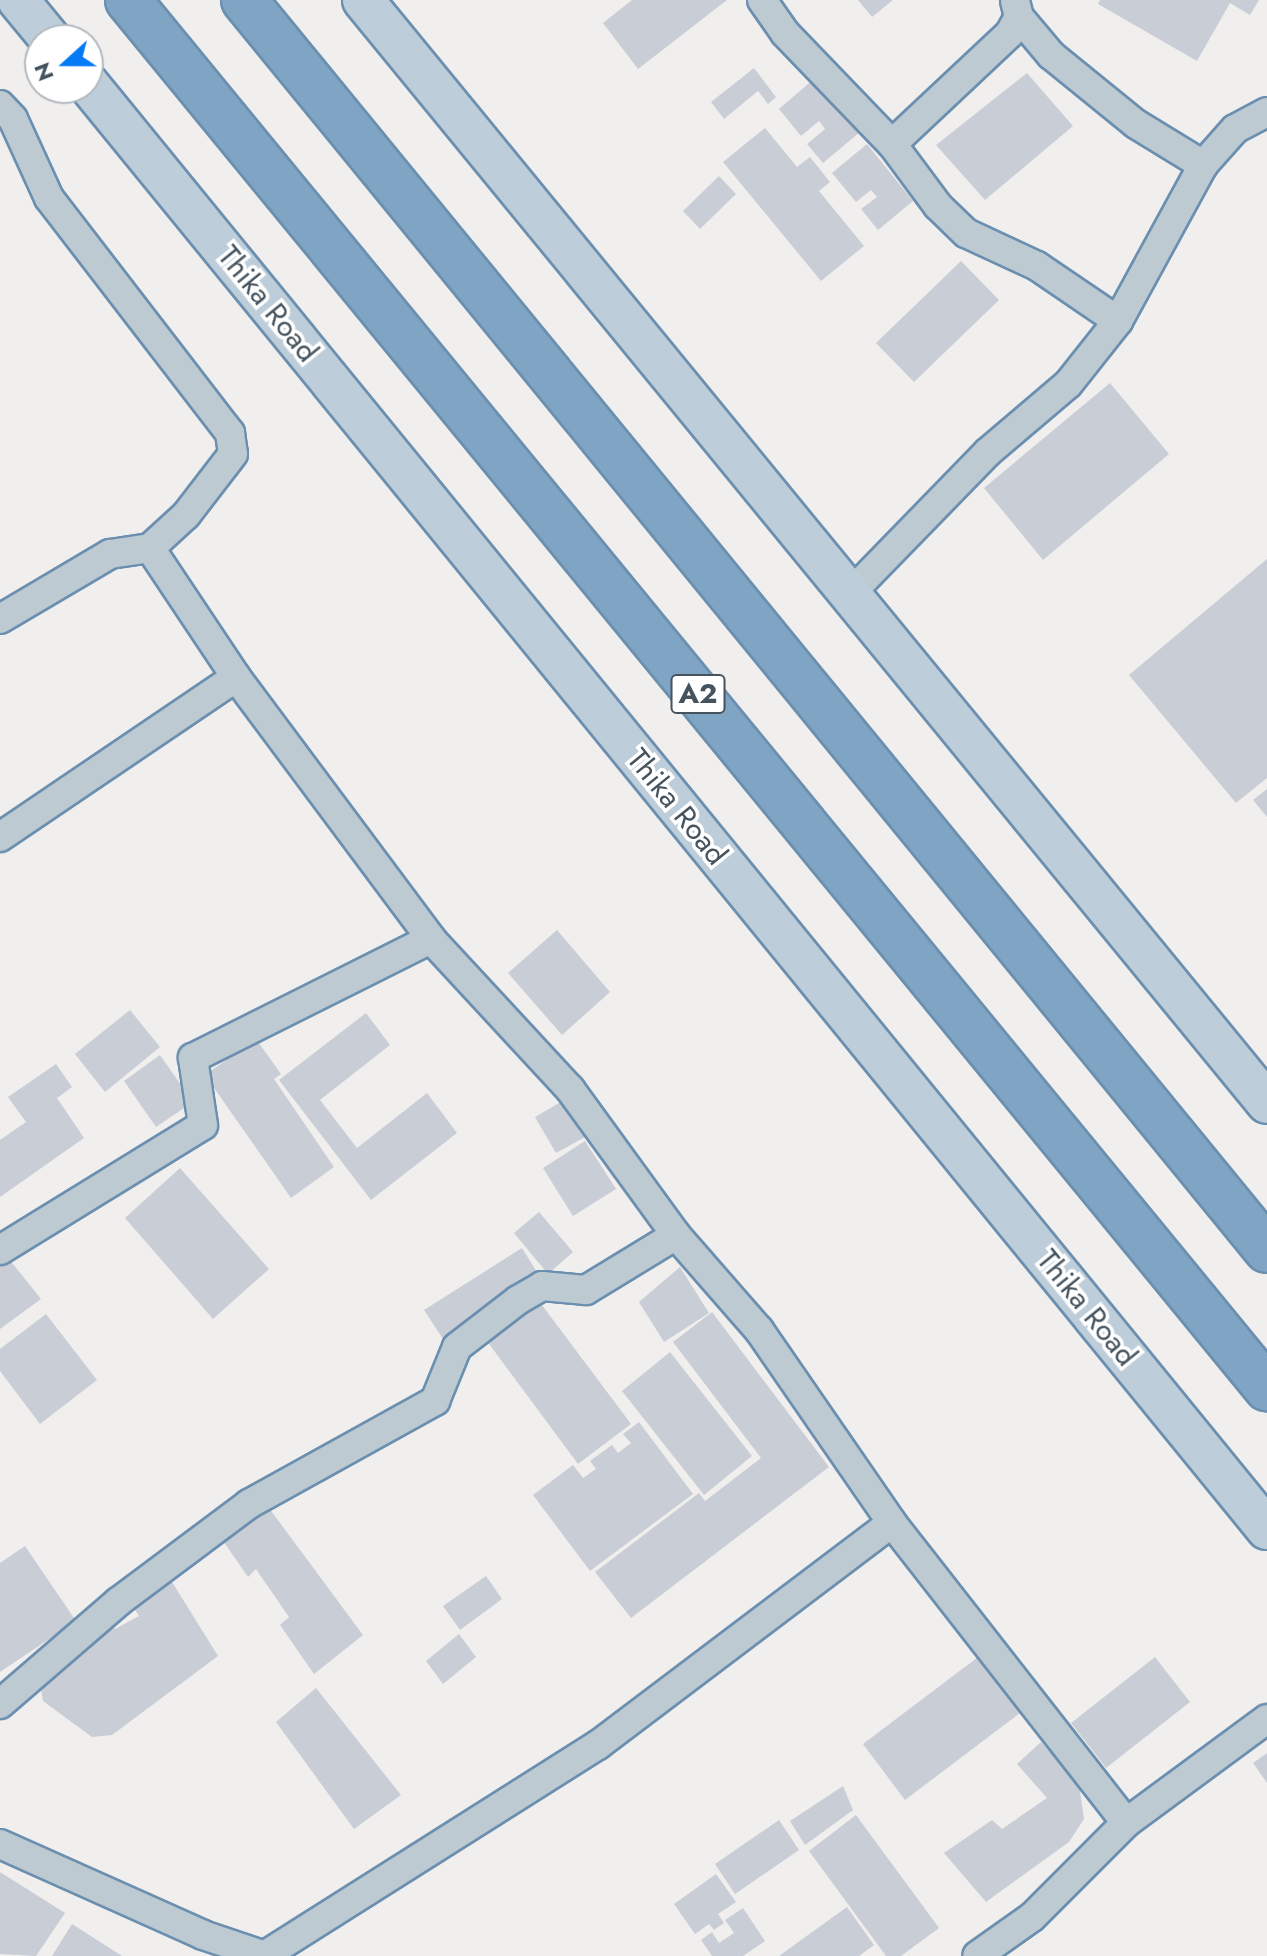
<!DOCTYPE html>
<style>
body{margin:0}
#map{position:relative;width:1267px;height:1956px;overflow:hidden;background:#f1eeee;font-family:Jost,sans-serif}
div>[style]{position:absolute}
.building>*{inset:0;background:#c9cdd5}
.roads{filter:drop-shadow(2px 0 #6b8faf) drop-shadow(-2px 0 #6b8faf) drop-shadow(0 2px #6b8faf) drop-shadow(0 -2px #6b8faf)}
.street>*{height:28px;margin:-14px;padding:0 14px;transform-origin:14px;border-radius:14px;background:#bdcad2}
.secondary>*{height:40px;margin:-20px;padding:0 20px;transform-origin:20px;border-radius:20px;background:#becdda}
.highway>*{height:44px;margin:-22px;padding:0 22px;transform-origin:22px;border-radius:22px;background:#80a4c3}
span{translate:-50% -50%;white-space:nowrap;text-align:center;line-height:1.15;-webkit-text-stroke:7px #fff;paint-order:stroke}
.shield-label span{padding:2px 6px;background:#fff;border:2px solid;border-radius:6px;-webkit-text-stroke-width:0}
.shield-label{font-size:28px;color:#44535e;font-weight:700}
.street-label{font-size:30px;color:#44535e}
.north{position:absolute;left:24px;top:24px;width:80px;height:80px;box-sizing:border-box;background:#fff;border:2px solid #b4babf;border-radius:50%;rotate:249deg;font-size:22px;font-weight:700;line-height:32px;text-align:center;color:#44535e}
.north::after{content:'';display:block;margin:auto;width:28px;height:36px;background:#047af5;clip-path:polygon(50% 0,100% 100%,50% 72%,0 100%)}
</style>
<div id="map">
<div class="building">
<i style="clip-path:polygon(632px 0,727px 0,638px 69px,603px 23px)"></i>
<i style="clip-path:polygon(858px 0,893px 0,872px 17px)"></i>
<i style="clip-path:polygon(1100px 0,1259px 0,1250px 15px,1230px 3px,1197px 61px,1098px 4px)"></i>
<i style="clip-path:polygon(754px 68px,776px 97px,768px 104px,758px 91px,724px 119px,711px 102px)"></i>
<i style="clip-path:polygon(1027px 73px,1073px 126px,985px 200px,936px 145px)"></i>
<i style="clip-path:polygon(815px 78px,860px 132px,823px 163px,807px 144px,825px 129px,819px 121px,801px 136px,779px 109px)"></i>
<i style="clip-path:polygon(765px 128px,797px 167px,810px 157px,830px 182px,819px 191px,864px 246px,821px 281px,723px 162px)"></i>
<i style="clip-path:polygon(867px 144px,913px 201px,878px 230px,861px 209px,877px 197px,871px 190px,856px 202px,832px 173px)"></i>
<i style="clip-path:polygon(719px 176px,736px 194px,700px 229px,683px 211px)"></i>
<i style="clip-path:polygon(961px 261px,999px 300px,914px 382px,876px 343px)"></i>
<i style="clip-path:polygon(1110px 383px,1169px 454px,1043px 560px,984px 488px)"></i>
<i style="clip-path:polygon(1267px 559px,1267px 778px,1236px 803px,1129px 675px)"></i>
<i style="clip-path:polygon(1267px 789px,1267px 817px,1253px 800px)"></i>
<i style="clip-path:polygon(557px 930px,610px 992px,562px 1035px,508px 973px)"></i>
<i style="clip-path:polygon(130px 1010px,160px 1047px,105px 1092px,75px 1054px)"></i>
<i style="clip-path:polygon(366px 1013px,390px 1045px,320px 1100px,357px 1148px,427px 1093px,457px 1133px,371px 1200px,279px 1080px)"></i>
<i style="clip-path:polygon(256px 1039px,281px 1074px,274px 1079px,334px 1167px,291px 1198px,205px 1075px)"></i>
<i style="clip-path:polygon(160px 1055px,193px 1102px,156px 1127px,124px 1081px)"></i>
<i style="clip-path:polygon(56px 1064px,72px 1087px,57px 1098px,84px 1138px,0 1197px,0 1140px,26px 1122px,8px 1097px)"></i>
<i style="clip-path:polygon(566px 1099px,587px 1136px,556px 1153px,535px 1117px)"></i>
<i style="clip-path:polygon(585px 1141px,616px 1189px,573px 1216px,543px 1168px)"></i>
<i style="clip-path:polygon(180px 1168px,269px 1269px,213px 1319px,125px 1218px)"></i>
<i style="clip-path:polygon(539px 1212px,573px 1252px,548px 1274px,514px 1233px)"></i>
<i style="clip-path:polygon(522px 1248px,540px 1277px,443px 1339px,424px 1310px)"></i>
<i style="clip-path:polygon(9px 1259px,41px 1299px,0 1329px,0 1266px)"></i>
<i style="clip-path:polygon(680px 1267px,709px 1313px,664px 1342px,639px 1302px)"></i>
<i style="clip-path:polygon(536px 1297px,631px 1424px,578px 1464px,484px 1337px)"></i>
<i style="clip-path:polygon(712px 1312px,829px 1467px,631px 1618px,595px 1572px,699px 1493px,705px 1501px,761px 1458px,673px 1342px)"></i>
<i style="clip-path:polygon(46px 1314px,97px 1380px,40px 1424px,0 1371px,0 1349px)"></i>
<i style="clip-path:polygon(670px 1352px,752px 1456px,704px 1495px,622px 1391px)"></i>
<i style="clip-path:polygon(639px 1422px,693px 1494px,590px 1571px,533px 1495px,573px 1465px,583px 1478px,596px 1469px,590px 1461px,612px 1445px,618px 1453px,631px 1443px,623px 1434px)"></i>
<i style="clip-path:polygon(266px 1504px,363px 1635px,314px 1674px,280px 1625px,289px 1617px,256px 1569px,248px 1577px,221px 1538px)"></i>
<i style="clip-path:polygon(25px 1546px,76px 1621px,0 1672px,0 1563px)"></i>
<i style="clip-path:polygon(486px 1576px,502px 1599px,460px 1630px,443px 1606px)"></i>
<i style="clip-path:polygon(172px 1582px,218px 1656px,112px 1735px,92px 1737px,43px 1701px,40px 1684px,91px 1648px,86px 1638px,110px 1622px,115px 1629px,139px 1616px,132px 1605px)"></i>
<i style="clip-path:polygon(459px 1634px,476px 1657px,443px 1684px,426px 1661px)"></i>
<i style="clip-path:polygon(982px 1654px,1024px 1710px,905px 1800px,863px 1744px)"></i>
<i style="clip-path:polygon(1155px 1657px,1190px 1702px,1106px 1768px,1071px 1723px)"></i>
<i style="clip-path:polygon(316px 1688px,401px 1795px,354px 1829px,276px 1722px)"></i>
<i style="clip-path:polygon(1041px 1742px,1079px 1784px,1084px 1819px,1069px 1842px,986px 1902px,944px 1853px,992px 1820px,1002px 1829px,1047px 1798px,1017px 1764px)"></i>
<i style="clip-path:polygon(1267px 1753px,1267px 1783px,1253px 1763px)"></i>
<i style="clip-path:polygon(843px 1786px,853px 1810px,805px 1845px,790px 1821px)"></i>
<i style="clip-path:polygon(856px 1815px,939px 1928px,901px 1956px,886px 1956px,809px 1851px)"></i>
<i style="clip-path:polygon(779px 1820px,799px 1850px,735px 1894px,715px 1864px)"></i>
<i style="clip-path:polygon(0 1872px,65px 1913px,36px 1956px,0 1954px)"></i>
<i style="clip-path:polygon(716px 1874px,736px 1902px,718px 1914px,724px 1923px,714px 1930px,709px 1924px,695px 1934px,674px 1904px)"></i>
<i style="clip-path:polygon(847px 1907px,874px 1945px,859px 1956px,779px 1956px)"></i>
<i style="clip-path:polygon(743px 1908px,765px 1941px,743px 1956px,712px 1956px,701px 1940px,712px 1932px,719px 1943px,734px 1933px,725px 1920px)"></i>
<i style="clip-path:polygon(72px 1924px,122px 1956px,52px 1956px)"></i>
</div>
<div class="roads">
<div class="street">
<i style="left:762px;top:0;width:40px;rotate:55.1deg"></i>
<i style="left:785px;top:33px;width:154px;rotate:46.1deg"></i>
<i style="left:892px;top:144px;width:77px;rotate:53.4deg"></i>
<i style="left:938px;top:206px;width:39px;rotate:44deg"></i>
<i style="left:966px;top:233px;width:78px;rotate:24.9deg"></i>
<i style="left:1037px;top:266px;width:98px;rotate:34.2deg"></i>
<i style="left:1118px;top:321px;width:80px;rotate:128.4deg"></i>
<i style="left:1068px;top:384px;width:106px;rotate:139.6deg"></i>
<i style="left:987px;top:453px;width:195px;rotate:134.2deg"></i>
<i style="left:1019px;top:17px;width:50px;rotate:49.9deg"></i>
<i style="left:1051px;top:55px;width:109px;rotate:39.1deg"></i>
<i style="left:1136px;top:124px;width:79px;rotate:31.5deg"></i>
<i style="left:0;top:105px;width:19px;rotate:47deg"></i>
<i style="left:13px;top:119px;width:87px;rotate:65.5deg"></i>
<i style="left:49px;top:198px;width:297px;rotate:52.4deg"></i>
<i style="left:230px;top:433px;width:21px;rotate:82deg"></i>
<i style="left:233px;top:454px;width:77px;rotate:127.6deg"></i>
<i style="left:186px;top:515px;width:49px;rotate:137.5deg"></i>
<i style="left:150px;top:548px;width:155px;rotate:56.3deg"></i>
<i style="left:236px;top:677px;width:327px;rotate:53.3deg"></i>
<i style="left:431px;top:939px;width:205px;rotate:47.2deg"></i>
<i style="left:570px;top:1089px;width:180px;rotate:54deg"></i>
<i style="left:676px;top:1235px;width:126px;rotate:48.9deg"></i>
<i style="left:759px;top:1330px;width:234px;rotate:55.4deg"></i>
<i style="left:892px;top:1523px;width:380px;rotate:52deg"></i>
<i style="left:1126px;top:1823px;width:133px;rotate:135deg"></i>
<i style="left:1032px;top:1917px;width:67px;rotate:144.7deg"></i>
<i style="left:892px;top:144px;width:162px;rotate:-43.2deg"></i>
<i style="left:1010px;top:33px;width:18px;rotate:-61deg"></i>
<i style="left:1019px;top:17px;width:16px;rotate:-104deg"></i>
<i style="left:1118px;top:321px;width:178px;rotate:-61.4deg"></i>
<i style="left:1203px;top:165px;width:48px;rotate:-48.4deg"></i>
<i style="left:1235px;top:129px;width:36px;rotate:-28deg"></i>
<i style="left:0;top:619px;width:128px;rotate:-30.6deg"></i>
<i style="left:110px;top:554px;width:40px;rotate:-8.5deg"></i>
<i style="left:0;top:837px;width:285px;rotate:-34.1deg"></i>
<i style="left:0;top:1250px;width:238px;rotate:-31.6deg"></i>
<i style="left:203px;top:1125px;width:68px;rotate:-98.5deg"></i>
<i style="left:193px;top:1058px;width:266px;rotate:-26.6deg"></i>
<i style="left:0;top:1704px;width:156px;rotate:-40.8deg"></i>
<i style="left:118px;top:1602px;width:164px;rotate:-36.8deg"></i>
<i style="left:249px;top:1504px;width:213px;rotate:-29deg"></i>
<i style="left:435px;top:1401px;width:58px;rotate:-67.8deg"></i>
<i style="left:457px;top:1347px;width:77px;rotate:-37.6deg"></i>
<i style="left:518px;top:1300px;width:28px;rotate:-30deg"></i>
<i style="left:542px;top:1286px;width:44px;rotate:5.2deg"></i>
<i style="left:586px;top:1290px;width:105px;rotate:-31.4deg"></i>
<i style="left:1126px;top:1823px;width:175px;rotate:-36.4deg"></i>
<i style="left:0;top:1844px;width:222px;rotate:24.1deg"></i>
<i style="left:203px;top:1935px;width:65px;rotate:18.7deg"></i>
<i style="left:264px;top:1956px;width:395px;rotate:-32.3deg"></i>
<i style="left:598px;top:1745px;width:368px;rotate:-37.1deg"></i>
</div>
<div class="secondary">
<i style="left:18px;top:0;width:52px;rotate:50.5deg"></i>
<i style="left:363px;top:0;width:1426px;rotate:50.66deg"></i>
<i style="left:88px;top:84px;width:1865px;rotate:50.79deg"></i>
</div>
<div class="highway">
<i style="left:128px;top:0;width:1796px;rotate:50.63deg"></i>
<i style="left:244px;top:0;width:1615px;rotate:50.7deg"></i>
</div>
</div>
<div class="shield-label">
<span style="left:698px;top:694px">A2</span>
</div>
<div class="street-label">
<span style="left:268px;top:304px;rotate:51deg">Thika Road</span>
<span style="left:677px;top:807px;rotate:51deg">Thika Road</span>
<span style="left:1087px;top:1308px;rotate:51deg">Thika Road</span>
</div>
<div class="north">N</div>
</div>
